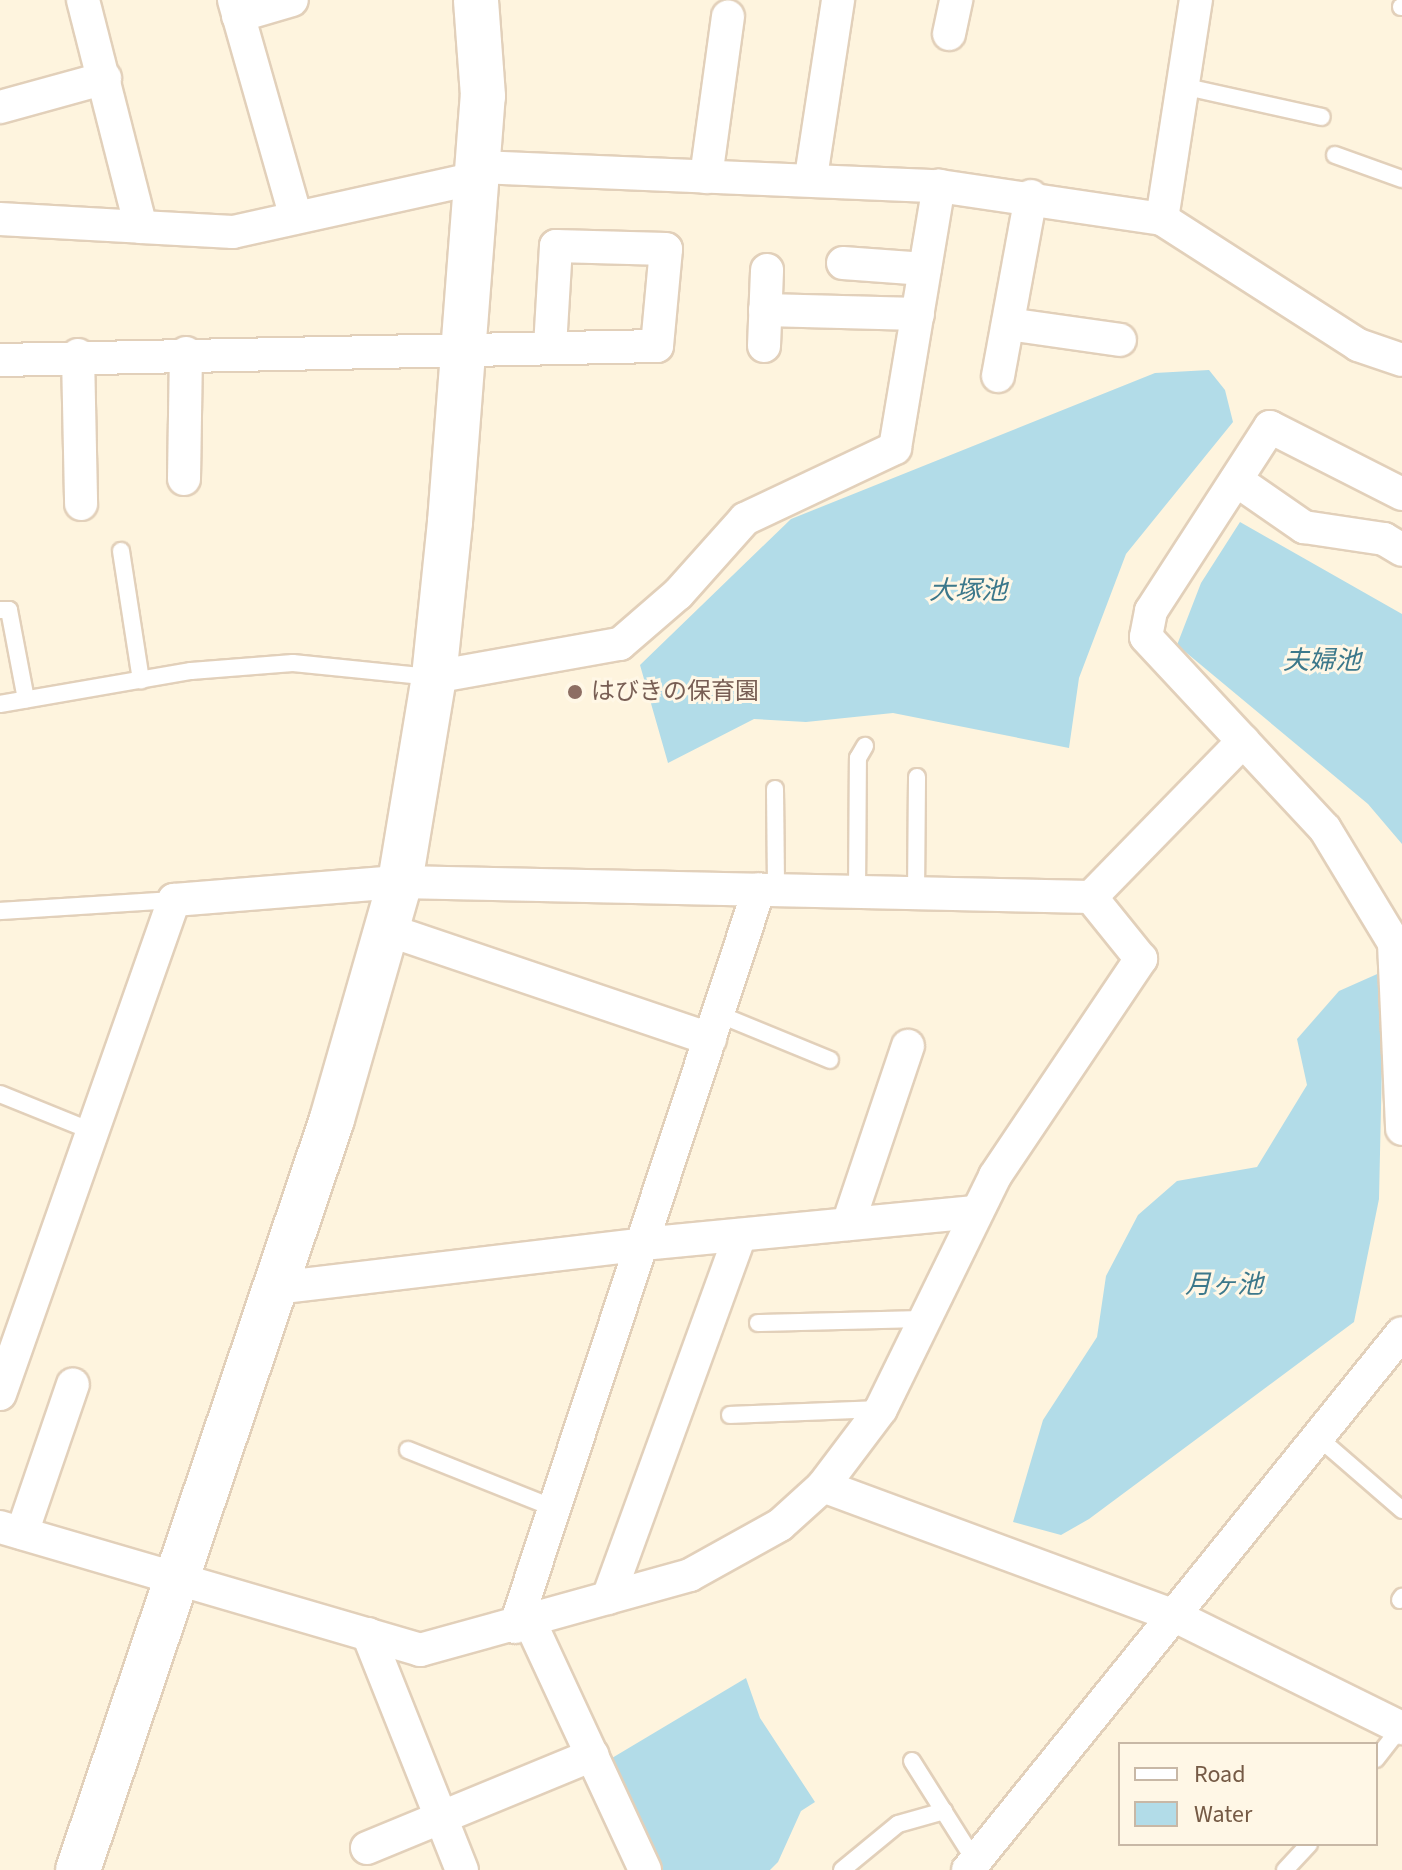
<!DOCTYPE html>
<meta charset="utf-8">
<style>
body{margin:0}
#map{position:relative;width:1402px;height:1870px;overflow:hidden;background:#fef4de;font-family:"Source Sans 3","Noto Sans JP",sans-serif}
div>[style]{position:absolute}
.water>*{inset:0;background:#b2dce8}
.roads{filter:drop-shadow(2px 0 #e2d0ba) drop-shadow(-2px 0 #e2d0ba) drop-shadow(0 2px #e2d0ba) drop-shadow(0 -2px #e2d0ba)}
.lane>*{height:16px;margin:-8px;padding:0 8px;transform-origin:8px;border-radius:8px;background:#fff}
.street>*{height:32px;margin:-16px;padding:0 16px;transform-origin:16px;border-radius:16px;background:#fff}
.secondary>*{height:44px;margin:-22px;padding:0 22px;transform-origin:22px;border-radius:22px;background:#fff}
.dots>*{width:22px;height:22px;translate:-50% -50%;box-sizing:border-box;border:4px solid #fff7e6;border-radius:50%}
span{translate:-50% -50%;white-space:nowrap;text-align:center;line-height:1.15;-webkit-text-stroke:6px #fff7e6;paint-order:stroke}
.education-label{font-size:24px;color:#785e54}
.left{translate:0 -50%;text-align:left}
.water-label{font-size:26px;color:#3c788b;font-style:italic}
.legend{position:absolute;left:1118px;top:1742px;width:260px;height:104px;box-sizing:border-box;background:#fff7e6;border:2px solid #c8b8a6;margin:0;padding:10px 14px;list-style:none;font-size:24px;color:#755a45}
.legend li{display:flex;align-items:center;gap:16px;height:40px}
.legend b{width:40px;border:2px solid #c8b8a6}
</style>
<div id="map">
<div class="water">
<i style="clip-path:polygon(1209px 370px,1225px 390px,1233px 422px,1126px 554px,1079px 678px,1069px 748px,893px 713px,806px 722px,754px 719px,668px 763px,640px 665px,791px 519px,1155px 373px)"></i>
<i style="clip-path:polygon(1240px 522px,1402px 614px,1402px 844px,1368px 804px,1177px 645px,1201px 583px)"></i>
<i style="clip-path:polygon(1384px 971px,1379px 1199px,1354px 1322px,1089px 1519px,1061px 1535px,1013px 1522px,1043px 1420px,1097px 1337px,1106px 1276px,1138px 1215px,1177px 1181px,1257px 1167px,1307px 1085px,1297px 1039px,1339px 991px)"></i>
<i style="clip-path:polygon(746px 1678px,760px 1718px,815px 1802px,801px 1811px,778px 1862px,770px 1870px,658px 1870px,612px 1758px)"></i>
</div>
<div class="roads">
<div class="lane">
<i style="left:1401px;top:7px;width:1px"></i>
<i style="left:1182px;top:86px;width:143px;rotate:12.5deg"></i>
<i style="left:1335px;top:155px;width:71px;rotate:19.7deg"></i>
<i style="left:121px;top:551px;width:131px;rotate:81.2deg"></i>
<i style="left:0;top:610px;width:9px"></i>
<i style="left:9px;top:610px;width:91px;rotate:79.2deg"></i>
<i style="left:0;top:704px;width:194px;rotate:-9.8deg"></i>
<i style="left:191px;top:671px;width:102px;rotate:-4.5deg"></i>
<i style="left:293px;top:663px;width:140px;rotate:5.8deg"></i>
<i style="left:775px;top:789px;width:101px;rotate:89.4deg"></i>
<i style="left:857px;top:892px;width:134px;rotate:-89.6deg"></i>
<i style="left:858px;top:758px;width:14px;rotate:-60deg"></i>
<i style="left:916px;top:894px;width:117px;rotate:-89.5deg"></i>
<i style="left:0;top:911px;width:174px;rotate:-3.6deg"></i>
<i style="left:718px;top:1014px;width:121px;rotate:22.3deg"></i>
<i style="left:0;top:1094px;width:101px;rotate:22deg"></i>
<i style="left:758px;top:1323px;width:166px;rotate:-1.4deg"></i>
<i style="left:730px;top:1415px;width:149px;rotate:-2.3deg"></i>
<i style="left:1319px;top:1438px;width:110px;rotate:40.9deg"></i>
<i style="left:408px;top:1450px;width:157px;rotate:21.7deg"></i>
<i style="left:1400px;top:1600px;width:4px;rotate:-56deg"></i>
<i style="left:1376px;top:1759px;width:41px;rotate:-52deg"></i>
<i style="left:912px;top:1761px;width:118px;rotate:57.8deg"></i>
<i style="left:842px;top:1870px;width:72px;rotate:-39.4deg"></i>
<i style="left:898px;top:1824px;width:48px;rotate:-15.8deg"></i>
<i style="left:1285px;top:1870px;width:35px;rotate:-47deg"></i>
</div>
<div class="street">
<i style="left:83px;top:0;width:234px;rotate:75.7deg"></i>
<i style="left:141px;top:227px;width:92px;rotate:3.1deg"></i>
<i style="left:233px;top:232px;width:249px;rotate:-12.5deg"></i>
<i style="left:234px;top:0;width:226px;rotate:74.1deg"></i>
<i style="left:238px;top:16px;width:56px;rotate:-16.5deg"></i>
<i style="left:949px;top:34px;width:35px;rotate:-78deg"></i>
<i style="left:0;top:107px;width:109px;rotate:-15.4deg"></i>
<i style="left:477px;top:167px;width:462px;rotate:2.4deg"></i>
<i style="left:939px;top:186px;width:225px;rotate:8.4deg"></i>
<i style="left:1162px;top:219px;width:233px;rotate:32.7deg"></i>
<i style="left:1358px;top:345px;width:46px;rotate:18.8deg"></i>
<i style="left:706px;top:177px;width:162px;rotate:-82.2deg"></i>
<i style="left:811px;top:177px;width:179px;rotate:-81.3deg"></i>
<i style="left:0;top:219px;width:141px;rotate:3.2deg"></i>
<i style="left:1162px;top:219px;width:222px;rotate:-81.2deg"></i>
<i style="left:843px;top:263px;width:82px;rotate:4.2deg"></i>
<i style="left:765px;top:310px;width:153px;rotate:1.5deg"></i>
<i style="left:1008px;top:324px;width:113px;rotate:8.1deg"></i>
<i style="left:764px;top:346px;width:76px;rotate:-87.7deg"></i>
<i style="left:78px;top:355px;width:149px;rotate:88.8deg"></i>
<i style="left:0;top:360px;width:657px;rotate:-1.22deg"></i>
<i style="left:657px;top:346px;width:97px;rotate:-84.7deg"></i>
<i style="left:666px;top:249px;width:110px;rotate:-178.4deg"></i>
<i style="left:556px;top:246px;width:100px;rotate:93.4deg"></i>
<i style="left:998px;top:376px;width:183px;rotate:-79.6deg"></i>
<i style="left:184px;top:479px;width:126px;rotate:-89.1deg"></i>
<i style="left:1236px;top:480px;width:83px;rotate:34.7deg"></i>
<i style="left:1304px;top:527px;width:81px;rotate:8.5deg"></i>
<i style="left:1384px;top:539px;width:21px;rotate:31deg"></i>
<i style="left:1402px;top:494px;width:148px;rotate:-153.1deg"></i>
<i style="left:1270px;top:427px;width:219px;rotate:122.9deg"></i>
<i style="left:1151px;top:611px;width:26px;rotate:101deg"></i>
<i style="left:1146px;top:637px;width:262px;rotate:47deg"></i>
<i style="left:1325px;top:829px;width:133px;rotate:58.8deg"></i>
<i style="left:1394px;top:943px;width:186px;rotate:87.5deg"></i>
<i style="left:434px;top:677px;width:189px;rotate:-10.1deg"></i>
<i style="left:620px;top:644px;width:77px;rotate:-40.8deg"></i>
<i style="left:678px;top:594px;width:101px;rotate:-48.2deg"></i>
<i style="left:745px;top:519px;width:166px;rotate:-25.3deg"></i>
<i style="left:895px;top:448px;width:266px;rotate:-80.5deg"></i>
<i style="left:388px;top:930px;width:340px;rotate:18.7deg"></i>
<i style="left:848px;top:1224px;width:188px;rotate:-71.4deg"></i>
<i style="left:276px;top:1288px;width:370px;rotate:-6.8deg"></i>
<i style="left:643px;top:1244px;width:333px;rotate:-5.5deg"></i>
<i style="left:0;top:1394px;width:524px;rotate:-70.6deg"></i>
<i style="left:174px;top:900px;width:227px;rotate:-4.6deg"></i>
<i style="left:400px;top:882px;width:691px;rotate:1.24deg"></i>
<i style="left:1091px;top:897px;width:218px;rotate:-45.7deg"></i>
<i style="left:823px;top:1486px;width:377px;rotate:20.3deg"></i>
<i style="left:1177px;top:1617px;width:251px;rotate:26.3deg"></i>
<i style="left:0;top:1527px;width:438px;rotate:16.3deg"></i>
<i style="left:420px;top:1650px;width:280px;rotate:-15.5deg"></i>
<i style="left:690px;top:1575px;width:103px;rotate:-29.1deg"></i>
<i style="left:780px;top:1525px;width:58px;rotate:-42.2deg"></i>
<i style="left:823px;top:1486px;width:96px;rotate:-53deg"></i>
<i style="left:881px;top:1409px;width:259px;rotate:-63.9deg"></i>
<i style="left:995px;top:1176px;width:262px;rotate:-56.1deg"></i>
<i style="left:1141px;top:959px;width:80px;rotate:-128.9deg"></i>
<i style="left:22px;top:1533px;width:157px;rotate:-71.1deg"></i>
<i style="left:608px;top:1598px;width:386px;rotate:-70deg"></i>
<i style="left:530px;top:1622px;width:273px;rotate:65.1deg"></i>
<i style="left:515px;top:1627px;width:777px;rotate:-71.7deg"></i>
<i style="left:368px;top:1634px;width:254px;rotate:68.3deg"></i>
<i style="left:367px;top:1848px;width:244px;rotate:-22.4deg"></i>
<i style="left:968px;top:1870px;width:690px;rotate:-51.06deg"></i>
</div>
<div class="secondary">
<i style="left:78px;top:1870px;width:793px;rotate:-71.31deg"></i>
<i style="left:332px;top:1119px;width:247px;rotate:-74deg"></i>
<i style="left:400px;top:882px;width:208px;rotate:-80.6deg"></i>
<i style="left:434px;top:677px;width:156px;rotate:-84.1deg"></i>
<i style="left:450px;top:522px;width:427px;rotate:-85.6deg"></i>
<i style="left:483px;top:96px;width:96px;rotate:-94.2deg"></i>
</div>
</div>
<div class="dots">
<i style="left:575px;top:692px;background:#8d6e63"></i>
</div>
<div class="education-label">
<span class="left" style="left:591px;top:692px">はびきの保育園</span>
</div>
<div class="water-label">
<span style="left:968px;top:591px">大塚池</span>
<span style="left:1322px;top:661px">夫婦池</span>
<span style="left:1224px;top:1285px">月ヶ池</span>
</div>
<ul class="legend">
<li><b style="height:10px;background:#fff"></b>Road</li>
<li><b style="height:22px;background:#b2dce8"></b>Water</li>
</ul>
</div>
